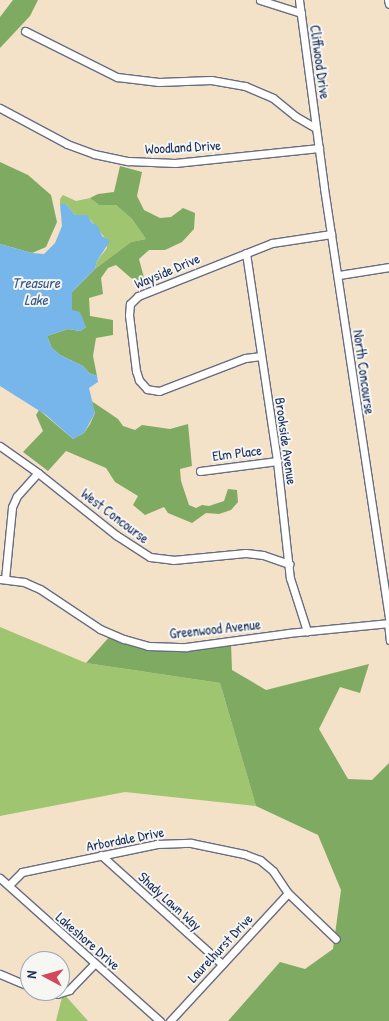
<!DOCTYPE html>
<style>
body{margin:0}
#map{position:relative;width:389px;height:1021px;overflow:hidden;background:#f3e1c8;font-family:"Patrick Hand",sans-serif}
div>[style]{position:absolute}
.green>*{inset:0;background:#9fc570}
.forest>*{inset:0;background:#7faa62}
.water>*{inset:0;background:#77b6ea}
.roads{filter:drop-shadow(1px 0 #676d83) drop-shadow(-1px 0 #676d83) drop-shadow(0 1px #676d83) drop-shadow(0 -1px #676d83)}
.service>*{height:4px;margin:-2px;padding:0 2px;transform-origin:2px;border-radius:2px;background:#fff}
.minor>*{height:7px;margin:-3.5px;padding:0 3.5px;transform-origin:3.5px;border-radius:3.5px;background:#fff}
span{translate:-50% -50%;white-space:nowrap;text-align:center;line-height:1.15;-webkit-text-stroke:4px #f6f6f2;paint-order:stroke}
.street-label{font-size:14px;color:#1b2f5e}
.water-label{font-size:15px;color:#375888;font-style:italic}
.north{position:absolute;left:20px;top:951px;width:50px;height:50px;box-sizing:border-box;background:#f6f6f2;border:1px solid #9ea6b7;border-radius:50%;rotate:276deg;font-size:14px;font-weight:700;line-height:20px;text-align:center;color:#1b2f5e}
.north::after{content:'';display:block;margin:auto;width:18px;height:22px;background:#d1495b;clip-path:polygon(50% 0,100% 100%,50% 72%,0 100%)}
</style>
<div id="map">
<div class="green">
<i style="clip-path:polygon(63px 195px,76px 201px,90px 198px,99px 205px,116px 205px,132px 219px,146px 239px,131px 242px,95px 269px,97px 261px,107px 248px,105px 238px,87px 216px,75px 215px,66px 204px,60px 204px,60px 199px)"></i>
<i style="clip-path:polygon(0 627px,86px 663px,220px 683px,256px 806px,125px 792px,0 816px)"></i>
<i style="clip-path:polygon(63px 993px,88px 1021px,56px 1021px)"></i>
</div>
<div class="forest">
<i style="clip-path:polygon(13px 0,38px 0,30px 16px,0 48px,0 17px)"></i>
<i style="clip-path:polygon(0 162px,28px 175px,51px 195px,57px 222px,46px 247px,32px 253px,0 244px)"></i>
<i style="clip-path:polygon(120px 166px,142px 172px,137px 196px,144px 210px,160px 218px,171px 217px,183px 208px,195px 213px,194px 229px,182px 242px,165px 250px,149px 250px,139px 259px,146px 285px,131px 278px,116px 265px,108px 268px,101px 278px,103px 294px,89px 298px,90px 316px,113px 320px,113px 335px,96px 338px,93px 356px,97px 376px,89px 373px,83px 366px,60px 355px,52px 348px,47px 336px,68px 329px,80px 331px,86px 327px,72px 310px,72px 292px,95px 269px,131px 242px,146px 239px,132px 219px,116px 205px,99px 205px,90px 198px,98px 194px,114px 192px)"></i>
<i style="clip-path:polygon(90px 400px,118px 419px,123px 426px,135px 430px,142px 425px,170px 429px,188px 424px,192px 466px,180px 469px,181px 481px,189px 505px,196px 508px,202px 505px,209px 506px,224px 501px,228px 489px,237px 490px,238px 502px,231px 510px,219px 514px,206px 513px,192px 523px,168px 513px,164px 507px,145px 515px,133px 505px,138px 496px,115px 482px,106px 468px,66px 451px,48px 471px,23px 452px,43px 431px,36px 415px,39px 410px,73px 439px,84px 433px,90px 424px,95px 413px)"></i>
<i style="clip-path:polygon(111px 635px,183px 649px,231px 643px,232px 670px,266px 690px,369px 664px,360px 693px,340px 687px,319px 729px,348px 779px,372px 780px,389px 763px,389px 1021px,228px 1021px,280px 962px,305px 969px,333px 949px,341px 890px,318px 835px,256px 806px,220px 683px,86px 663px)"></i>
</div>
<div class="water">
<i style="clip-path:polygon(60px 204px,66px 204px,75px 215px,87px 215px,92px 223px,98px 226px,102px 236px,110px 241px,97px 261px,95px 269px,72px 292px,72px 310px,80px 312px,86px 327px,80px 331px,68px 329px,47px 336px,52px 348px,60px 355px,83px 366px,89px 373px,97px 376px,98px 382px,89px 388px,95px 413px,84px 433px,73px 439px,46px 415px,0 386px,0 244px,32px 253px,44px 254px,55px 243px,62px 226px)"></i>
</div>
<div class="roads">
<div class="service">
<i style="left:387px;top:623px;width:19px;rotate:84deg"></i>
</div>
<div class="minor">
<i style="left:260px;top:0;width:43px;rotate:17.6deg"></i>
<i style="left:299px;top:0;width:190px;rotate:82.4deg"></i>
<i style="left:324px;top:188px;width:436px;rotate:81.4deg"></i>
<i style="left:388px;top:0;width:4px;rotate:76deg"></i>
<i style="left:25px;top:31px;width:103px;rotate:26.6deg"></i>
<i style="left:117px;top:77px;width:42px;rotate:6.8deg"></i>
<i style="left:159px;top:82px;width:52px;rotate:-2.2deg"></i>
<i style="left:211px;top:80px;width:35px;rotate:10deg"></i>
<i style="left:245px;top:86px;width:30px;rotate:23deg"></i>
<i style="left:273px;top:98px;width:28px;rotate:39deg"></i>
<i style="left:295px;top:116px;width:24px;rotate:30deg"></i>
<i style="left:0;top:108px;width:76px;rotate:28.2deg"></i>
<i style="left:67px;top:144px;width:29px;rotate:20deg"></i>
<i style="left:94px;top:154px;width:35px;rotate:12deg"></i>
<i style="left:128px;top:161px;width:47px;rotate:2.4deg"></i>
<i style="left:175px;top:163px;width:145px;rotate:-5.9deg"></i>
<i style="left:246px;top:253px;width:210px;rotate:81.5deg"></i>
<i style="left:277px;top:461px;width:118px;rotate:83.7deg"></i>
<i style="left:290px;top:578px;width:56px;rotate:72.2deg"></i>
<i style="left:339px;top:275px;width:51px;rotate:-9.1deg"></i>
<i style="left:261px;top:356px;width:16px;rotate:173deg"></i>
<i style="left:245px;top:358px;width:92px;rotate:159deg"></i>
<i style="left:159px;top:391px;width:12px;rotate:-171deg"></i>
<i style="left:147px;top:389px;width:12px;rotate:-132deg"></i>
<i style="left:139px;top:380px;width:9px;rotate:-108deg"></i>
<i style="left:136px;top:371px;width:56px;rotate:-97.1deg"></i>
<i style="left:129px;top:315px;width:11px;rotate:-85deg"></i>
<i style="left:130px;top:304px;width:11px;rotate:-45deg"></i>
<i style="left:138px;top:296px;width:144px;rotate:-21.6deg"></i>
<i style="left:272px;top:243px;width:60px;rotate:-8.7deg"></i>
<i style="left:0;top:446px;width:47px;rotate:35.4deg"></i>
<i style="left:38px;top:473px;width:100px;rotate:38.5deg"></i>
<i style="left:116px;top:535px;width:40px;rotate:32.9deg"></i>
<i style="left:150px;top:557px;width:23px;rotate:7deg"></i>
<i style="left:173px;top:560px;width:73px;rotate:-5.5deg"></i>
<i style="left:246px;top:553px;width:17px;rotate:7deg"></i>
<i style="left:263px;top:555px;width:28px;rotate:19deg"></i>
<i style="left:200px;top:471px;width:78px;rotate:-7.4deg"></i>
<i style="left:0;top:579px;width:24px;rotate:7deg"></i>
<i style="left:24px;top:582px;width:17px;rotate:24deg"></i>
<i style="left:40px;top:589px;width:72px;rotate:33.7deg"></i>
<i style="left:100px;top:629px;width:26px;rotate:23deg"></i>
<i style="left:124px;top:639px;width:25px;rotate:16deg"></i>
<i style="left:148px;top:646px;width:38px;rotate:2deg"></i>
<i style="left:186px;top:647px;width:104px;rotate:-7.7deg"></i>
<i style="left:289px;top:633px;width:100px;rotate:-5.7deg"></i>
<i style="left:5px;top:579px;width:72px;rotate:-84.4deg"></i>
<i style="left:12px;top:507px;width:12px;rotate:-66deg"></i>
<i style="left:17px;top:496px;width:31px;rotate:-48deg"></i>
<i style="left:101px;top:855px;width:163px;rotate:42deg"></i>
<i style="left:0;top:878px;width:215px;rotate:41.8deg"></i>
<i style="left:9px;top:885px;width:18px;rotate:-45deg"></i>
<i style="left:22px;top:872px;width:138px;rotate:-11.7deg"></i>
<i style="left:157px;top:844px;width:34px;rotate:-2deg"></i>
<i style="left:191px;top:843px;width:54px;rotate:11.7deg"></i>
<i style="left:244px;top:854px;width:17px;rotate:21deg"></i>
<i style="left:260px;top:860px;width:17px;rotate:40deg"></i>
<i style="left:273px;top:871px;width:27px;rotate:56deg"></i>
<i style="left:288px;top:893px;width:66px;rotate:43.8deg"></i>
<i style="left:0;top:974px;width:33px;rotate:23deg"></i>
<i style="left:40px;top:991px;width:17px;rotate:10deg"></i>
<i style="left:57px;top:994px;width:13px;rotate:-18deg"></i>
<i style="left:69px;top:990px;width:36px;rotate:-46deg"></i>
<i style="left:170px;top:1021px;width:174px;rotate:-47.3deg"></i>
</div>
</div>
<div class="street-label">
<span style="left:320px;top:62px;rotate:82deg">Cliffwood Drive</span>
<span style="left:183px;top:147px;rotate:-3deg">Woodland Drive</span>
<span style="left:167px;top:271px;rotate:-23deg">Wayside Drive</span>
<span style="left:364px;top:372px;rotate:82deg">North Concourse</span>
<span style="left:286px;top:441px;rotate:82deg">Brookside Avenue</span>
<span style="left:237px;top:453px;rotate:-7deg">Elm Place</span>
<span style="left:115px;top:516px;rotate:37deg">West Concourse</span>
<span style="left:215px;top:629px;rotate:-6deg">Greenwood Avenue</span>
<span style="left:125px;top:839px;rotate:-11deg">Arbordale Drive</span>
<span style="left:170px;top:901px;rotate:42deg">Shady Lawn Way</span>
<span style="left:88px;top:941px;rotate:41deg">Lakeshore Drive</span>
<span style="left:220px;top:948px;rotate:-47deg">Laurelhurst Drive</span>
</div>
<div class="water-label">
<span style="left:36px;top:291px">Treasure<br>Lake</span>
</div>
<div class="north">N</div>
</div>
